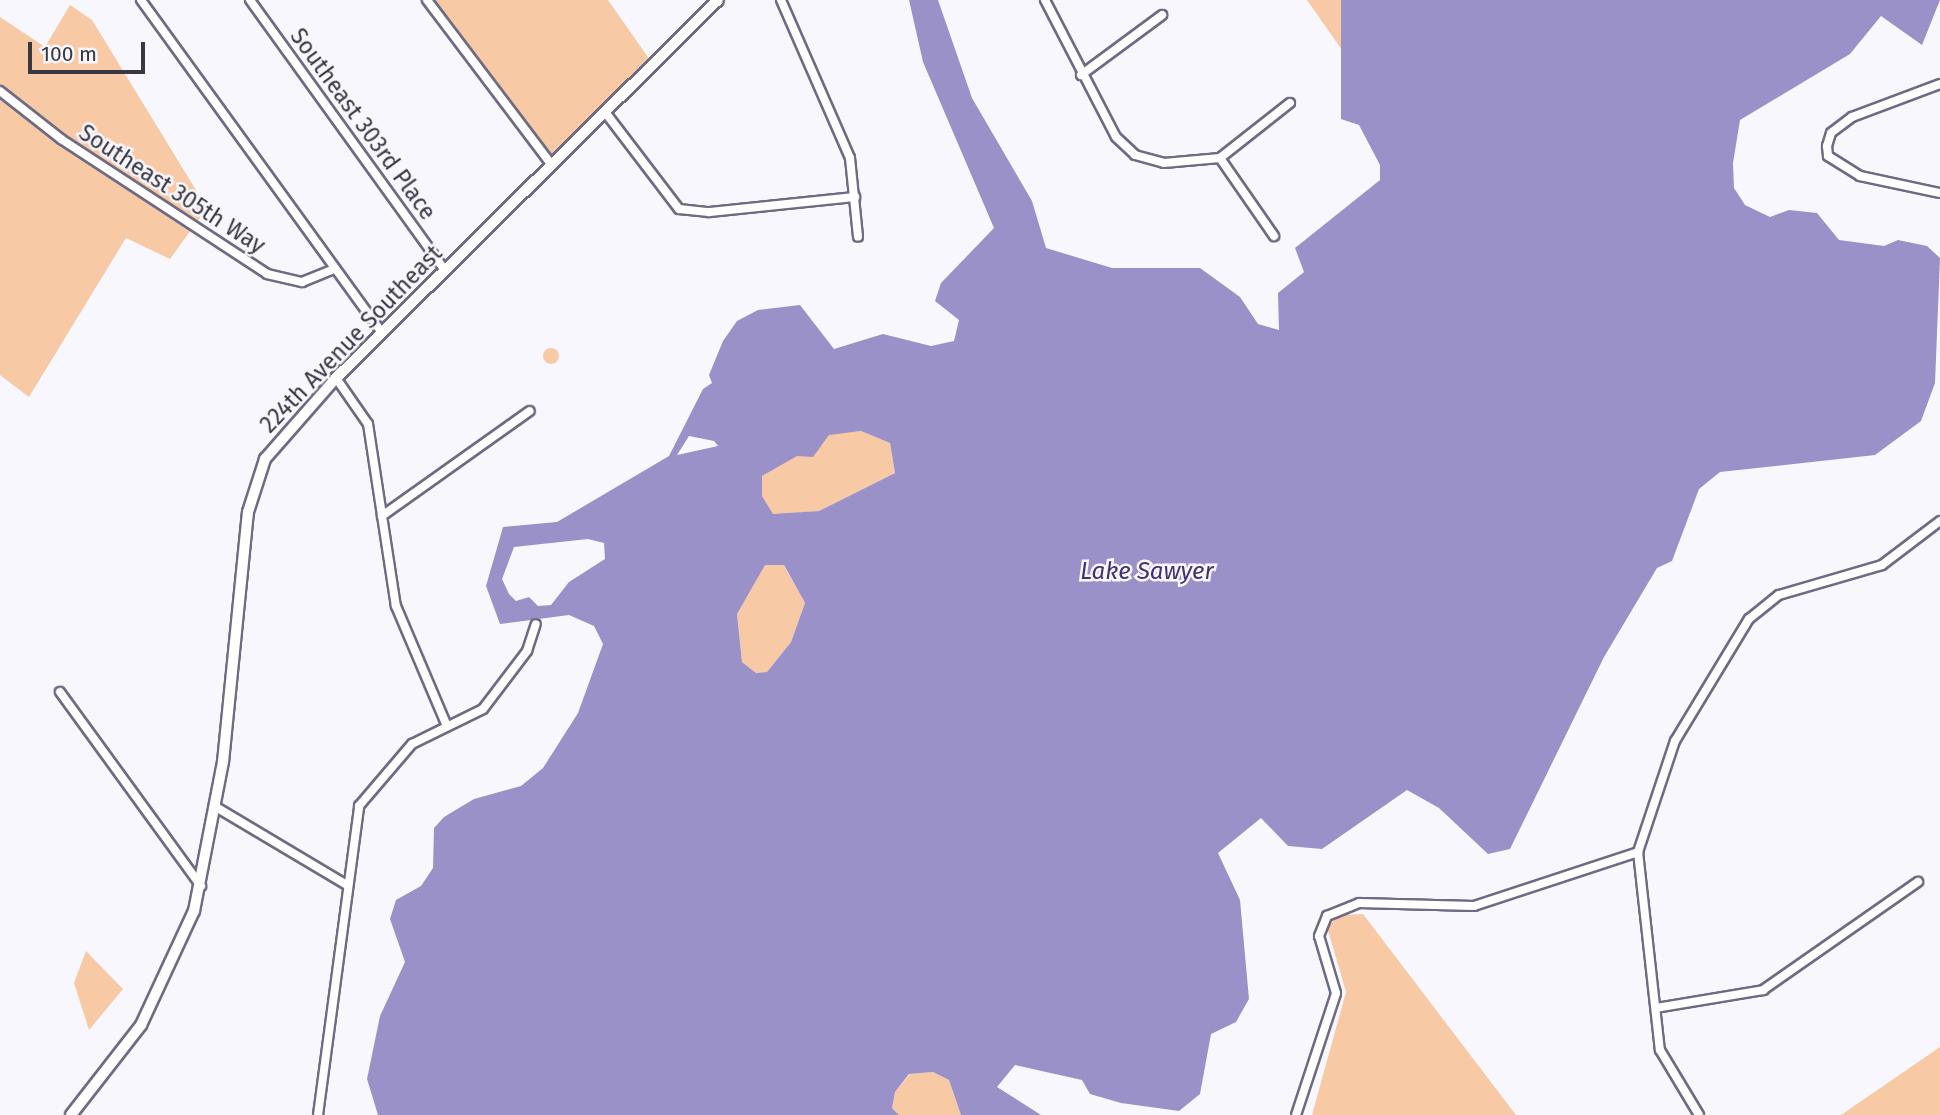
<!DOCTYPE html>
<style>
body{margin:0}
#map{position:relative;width:1940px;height:1115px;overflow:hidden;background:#f8f7fd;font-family:"Fira Sans",sans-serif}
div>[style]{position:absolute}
.green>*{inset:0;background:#f8c9a5}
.round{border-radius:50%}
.water>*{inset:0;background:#9a91c8}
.roads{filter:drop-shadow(2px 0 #6e6b84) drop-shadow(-2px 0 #6e6b84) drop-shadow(0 2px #6e6b84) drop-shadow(0 -2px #6e6b84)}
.minor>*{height:8px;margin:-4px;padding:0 4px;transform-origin:4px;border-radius:4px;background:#fff}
.tertiary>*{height:10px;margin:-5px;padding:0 5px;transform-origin:5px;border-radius:5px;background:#fff}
span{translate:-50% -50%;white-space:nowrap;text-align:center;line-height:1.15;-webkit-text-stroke:5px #f8f7fd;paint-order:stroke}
.street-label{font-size:23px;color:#383742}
.water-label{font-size:24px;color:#423175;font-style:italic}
.scale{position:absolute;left:28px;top:42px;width:117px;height:32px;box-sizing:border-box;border:4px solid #383742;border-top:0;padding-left:9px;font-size:21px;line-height:24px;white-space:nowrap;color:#383742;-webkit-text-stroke:5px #f8f7fd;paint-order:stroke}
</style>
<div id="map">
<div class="green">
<i style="clip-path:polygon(434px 0,608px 0,650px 60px,551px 164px)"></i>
<i style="clip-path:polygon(1307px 0,1341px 0,1342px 50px)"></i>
<i style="clip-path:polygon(70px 5px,92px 20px,207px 208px,170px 259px,126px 238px,29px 397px,0 375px,0 17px,45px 47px)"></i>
<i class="round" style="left:543px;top:348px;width:16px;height:16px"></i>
<i style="clip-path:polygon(861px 431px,890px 443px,895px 473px,819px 511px,773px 515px,762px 496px,762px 476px,829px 434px)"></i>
<i style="clip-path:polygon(765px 564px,783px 564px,805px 603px,791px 642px,767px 672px,756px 673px,742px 662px,737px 614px)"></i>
<i style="clip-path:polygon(1363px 914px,1516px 1115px,1312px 1115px,1346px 992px,1327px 927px,1340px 915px)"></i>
<i style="clip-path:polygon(86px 951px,123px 989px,89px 1030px,74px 983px)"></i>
<i style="clip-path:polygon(1940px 1047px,1940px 1115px,1841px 1115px)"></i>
<i style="clip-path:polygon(933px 1072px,949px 1080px,961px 1115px,899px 1115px,892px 1108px,895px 1092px,910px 1074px)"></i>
</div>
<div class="water">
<i style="clip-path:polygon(evenodd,909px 0,938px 0,972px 98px,1032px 201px,1046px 248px,1112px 268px,1200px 268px,1240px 297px,1258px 324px,1279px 330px,1278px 293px,1304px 272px,1295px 248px,1380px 180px,1380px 165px,1359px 125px,1341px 119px,1341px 0,1940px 0,1922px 45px,1881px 16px,1850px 54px,1740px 120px,1733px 163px,1734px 188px,1745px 205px,1770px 217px,1789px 210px,1817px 213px,1839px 240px,1884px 246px,1898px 240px,1927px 246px,1940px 258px,1935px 383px,1921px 421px,1875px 455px,1720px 472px,1699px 489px,1672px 561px,1657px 568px,1604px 657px,1510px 849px,1488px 854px,1439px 808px,1407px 790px,1322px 849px,1288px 846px,1261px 818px,1218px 853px,1240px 900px,1249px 999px,1236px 1022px,1211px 1034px,1200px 1094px,1179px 1111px,1121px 1103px,1090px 1094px,1082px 1080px,1015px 1065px,997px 1087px,1041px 1115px,961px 1115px,949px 1080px,933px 1072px,909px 1074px,895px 1092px,892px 1108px,899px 1115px,378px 1115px,367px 1079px,380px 1016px,405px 962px,390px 919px,396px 900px,421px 886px,433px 868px,434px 828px,444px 817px,474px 799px,521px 786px,543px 768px,578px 713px,603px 644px,594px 626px,569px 615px,500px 624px,486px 586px,503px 527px,557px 522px,669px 456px,703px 389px,712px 383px,709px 375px,723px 341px,737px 321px,758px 310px,800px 305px,834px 349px,883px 334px,931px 346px,954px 341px,959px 320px,935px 301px,941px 283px,994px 228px,923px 62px,909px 0,861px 431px,890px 443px,895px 473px,819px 511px,773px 514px,762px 496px,762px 476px,797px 456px,813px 457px,829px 435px,861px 431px,909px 0,689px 436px,714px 441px,718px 446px,677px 455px,689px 436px,909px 0,588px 539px,604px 543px,605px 559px,569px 582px,551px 605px,538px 606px,529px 597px,516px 601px,509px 594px,502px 579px,514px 547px,588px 539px,909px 0,765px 565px,784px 565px,805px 603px,791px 642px,767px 672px,756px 673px,742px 662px,737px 614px,765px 565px)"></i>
</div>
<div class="roads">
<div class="minor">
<i style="left:141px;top:0;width:411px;rotate:54.1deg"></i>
<i style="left:250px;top:0;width:333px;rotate:54.2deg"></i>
<i style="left:427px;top:0;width:206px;rotate:52.9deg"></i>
<i style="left:781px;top:0;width:172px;rotate:66.4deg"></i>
<i style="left:850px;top:158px;width:79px;rotate:84.2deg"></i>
<i style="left:1045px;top:0;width:154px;rotate:62.6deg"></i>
<i style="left:1116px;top:137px;width:26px;rotate:43deg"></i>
<i style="left:1135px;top:155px;width:30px;rotate:15deg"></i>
<i style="left:1164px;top:163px;width:56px;rotate:-5.1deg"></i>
<i style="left:1220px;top:158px;width:89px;rotate:-38.2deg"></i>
<i style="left:1081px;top:75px;width:101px;rotate:-36.5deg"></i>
<i style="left:1940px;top:84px;width:94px;rotate:159.4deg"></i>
<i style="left:1852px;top:117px;width:26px;rotate:143deg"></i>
<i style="left:1831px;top:133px;width:14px;rotate:107deg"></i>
<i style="left:1827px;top:146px;width:10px;rotate:84deg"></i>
<i style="left:1828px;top:156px;width:38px;rotate:32deg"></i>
<i style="left:1860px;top:176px;width:82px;rotate:12deg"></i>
<i style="left:0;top:91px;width:78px;rotate:38.2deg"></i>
<i style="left:61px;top:139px;width:246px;rotate:33.2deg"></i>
<i style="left:267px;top:274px;width:36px;rotate:13deg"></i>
<i style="left:302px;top:282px;width:35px;rotate:-22deg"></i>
<i style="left:605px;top:112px;width:122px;rotate:52.7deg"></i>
<i style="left:679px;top:209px;width:30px;rotate:6deg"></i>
<i style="left:709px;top:212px;width:147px;rotate:-5.9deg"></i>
<i style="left:1220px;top:158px;width:95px;rotate:55.3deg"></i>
<i style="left:336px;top:378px;width:56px;rotate:55.2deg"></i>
<i style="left:368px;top:424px;width:184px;rotate:81.3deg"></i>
<i style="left:396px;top:606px;width:130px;rotate:67deg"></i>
<i style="left:382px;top:516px;width:181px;rotate:-35.4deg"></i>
<i style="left:60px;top:692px;width:240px;rotate:54deg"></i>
<i style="left:216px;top:807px;width:152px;rotate:30.8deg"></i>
<i style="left:1638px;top:852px;width:199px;rotate:83.7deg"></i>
<i style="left:1660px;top:1050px;width:76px;rotate:59deg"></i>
<i style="left:1656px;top:1008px;width:109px;rotate:-9.5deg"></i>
<i style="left:1763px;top:990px;width:189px;rotate:-34.9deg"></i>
<i style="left:318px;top:1115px;width:312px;rotate:-82.4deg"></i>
<i style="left:359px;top:806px;width:82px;rotate:-49.5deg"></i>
<i style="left:412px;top:744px;width:79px;rotate:-26.2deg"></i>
<i style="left:483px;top:709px;width:73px;rotate:-52.8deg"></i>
<i style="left:527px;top:651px;width:28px;rotate:-72deg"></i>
<i style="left:1296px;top:1115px;width:128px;rotate:-71.8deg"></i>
<i style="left:1336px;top:993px;width:59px;rotate:-106.6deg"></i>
<i style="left:1319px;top:936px;width:22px;rotate:-68deg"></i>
<i style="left:1327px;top:916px;width:35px;rotate:-22deg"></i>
<i style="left:1359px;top:903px;width:115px;rotate:1.5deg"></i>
<i style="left:1474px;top:906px;width:173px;rotate:-18.2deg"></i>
<i style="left:1638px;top:852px;width:117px;rotate:-71.6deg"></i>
<i style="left:1675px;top:741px;width:143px;rotate:-58.8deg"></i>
<i style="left:1749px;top:619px;width:38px;rotate:-39deg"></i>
<i style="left:1779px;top:595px;width:107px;rotate:-16.2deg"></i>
<i style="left:1882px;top:565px;width:73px;rotate:-37.2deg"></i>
</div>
<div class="tertiary">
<i style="left:71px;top:1115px;width:114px;rotate:-52.1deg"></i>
<i style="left:141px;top:1025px;width:126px;rotate:-65.1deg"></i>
<i style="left:194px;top:911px;width:152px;rotate:-79deg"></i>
<i style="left:223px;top:762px;width:251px;rotate:-84.3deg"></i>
<i style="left:248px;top:512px;width:56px;rotate:-72.2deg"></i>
<i style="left:265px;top:459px;width:108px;rotate:-48.8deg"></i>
<i style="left:336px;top:378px;width:537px;rotate:-44.7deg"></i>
</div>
</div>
<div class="street-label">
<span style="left:363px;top:124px;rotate:54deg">Southeast 303rd Place</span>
<span style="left:172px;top:189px;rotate:33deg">Southeast 305th Way</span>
<span style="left:351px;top:339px;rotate:-46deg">224th Avenue Southeast</span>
</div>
<div class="water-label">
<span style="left:1147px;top:572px">Lake Sawyer</span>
</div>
<div class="scale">100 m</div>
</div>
